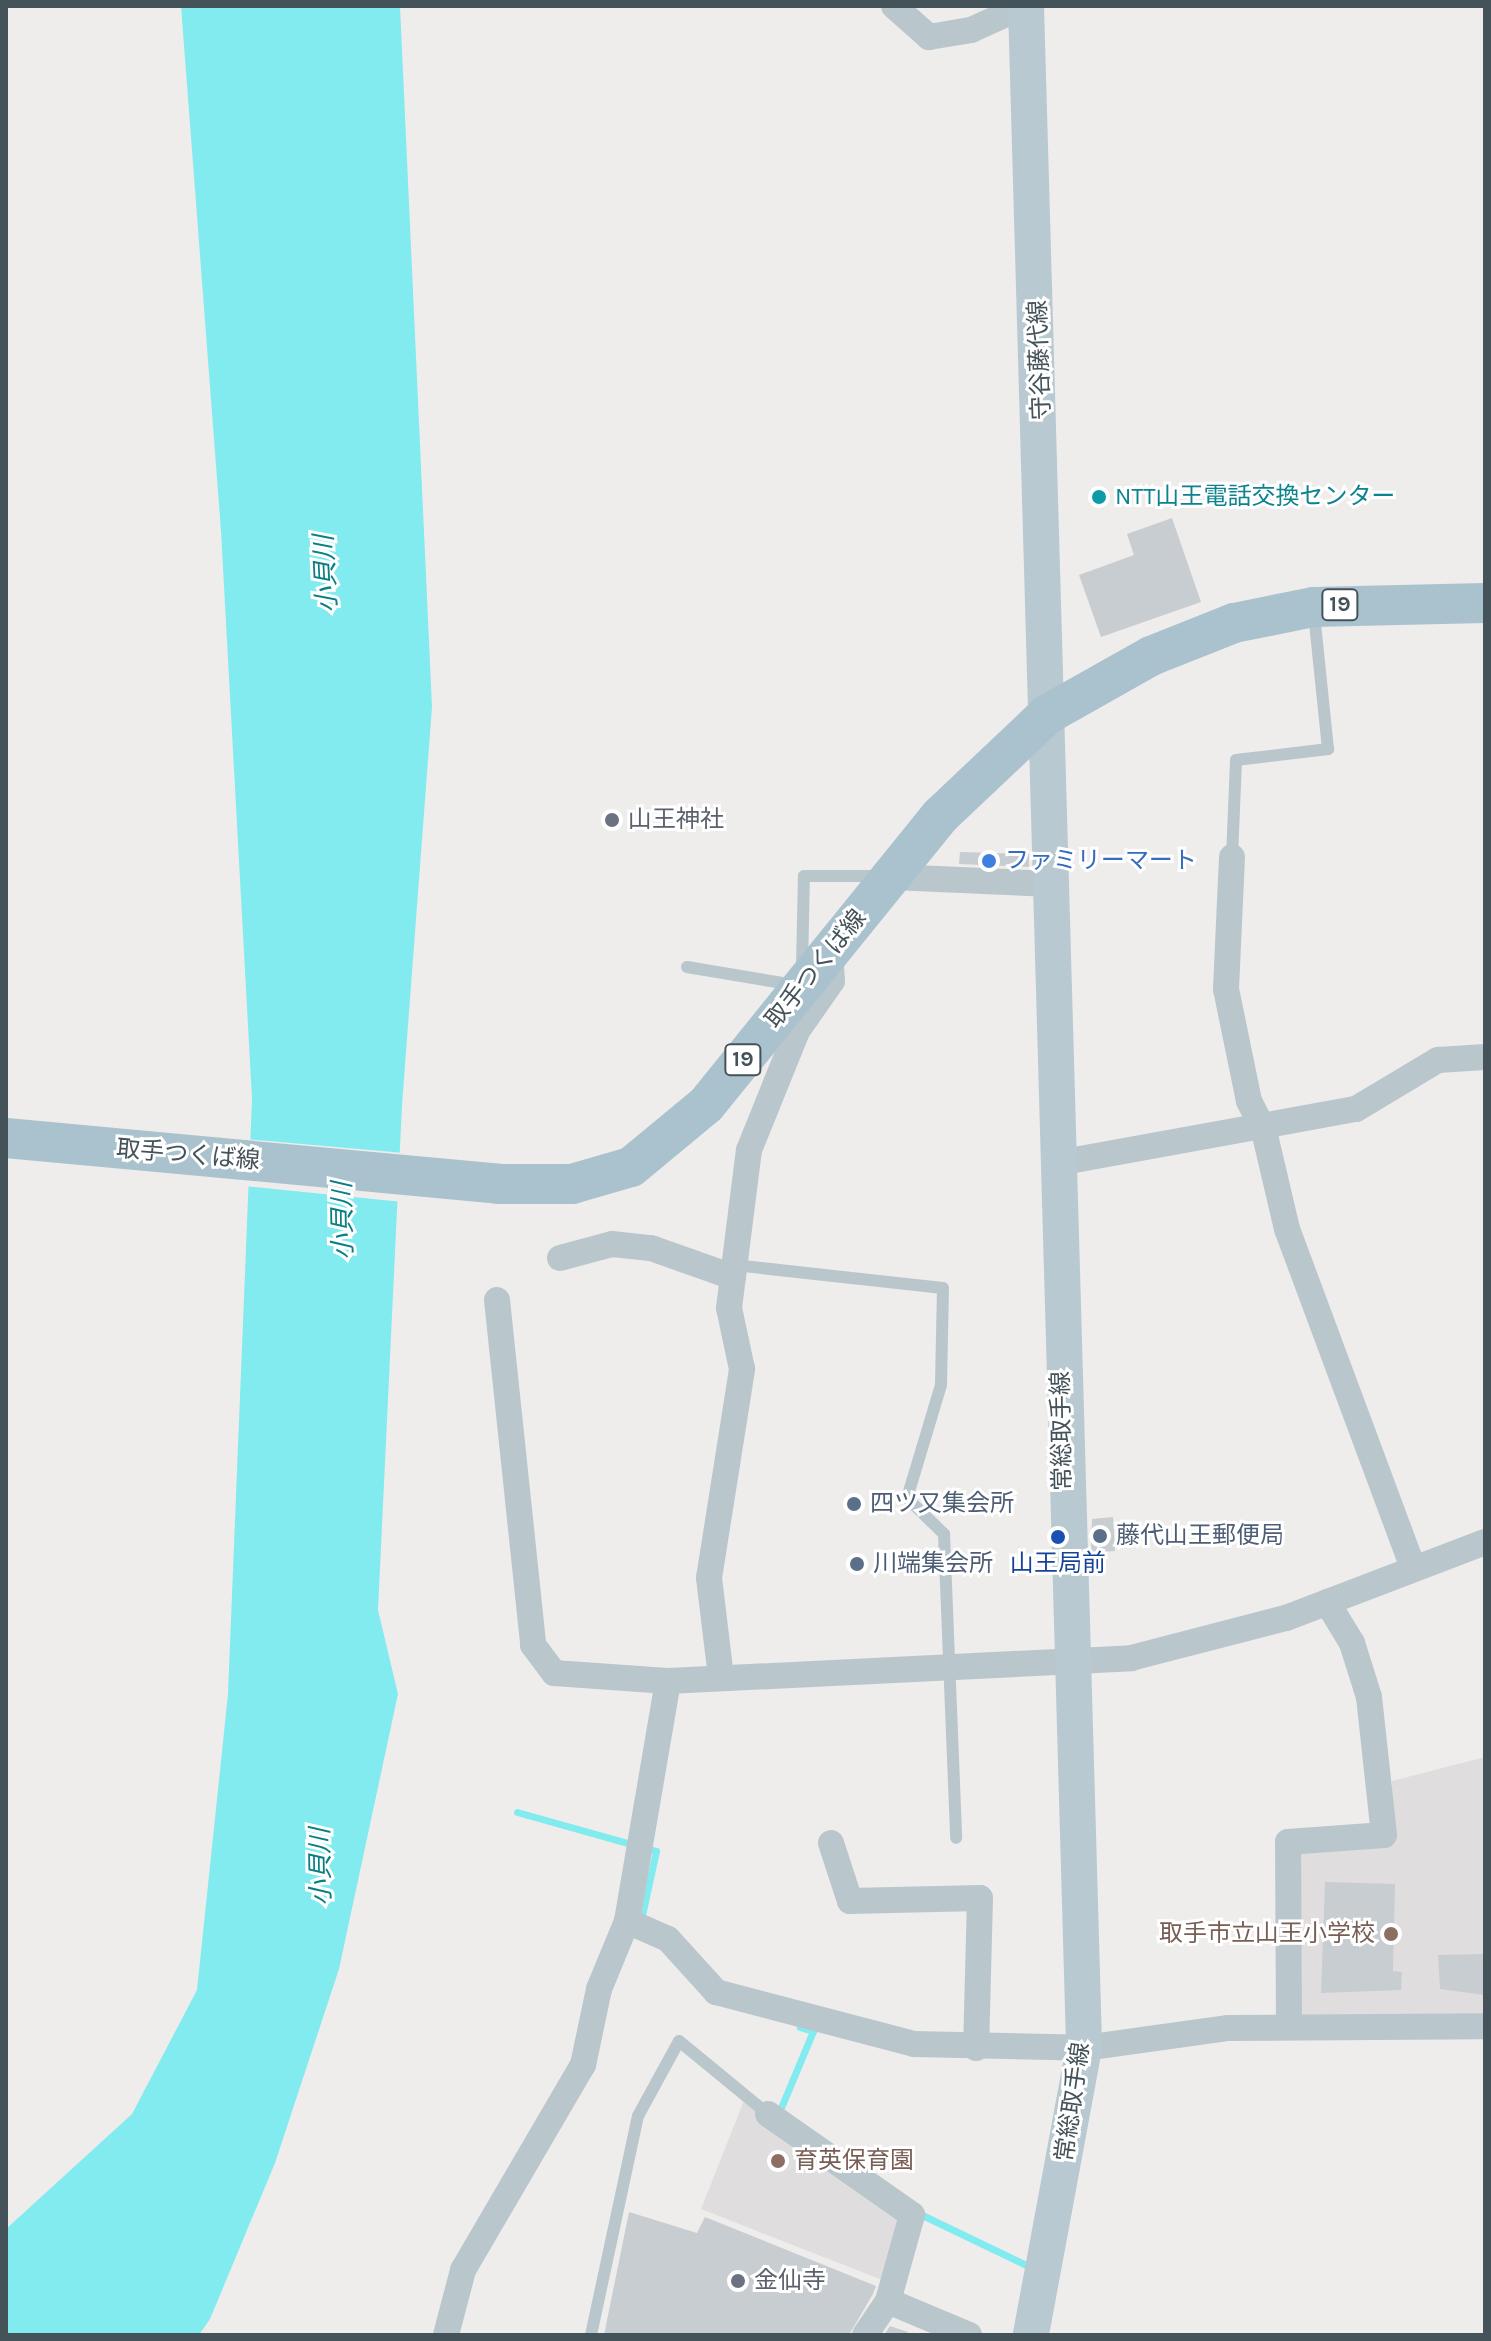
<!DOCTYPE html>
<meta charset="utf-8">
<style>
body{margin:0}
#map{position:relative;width:1491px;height:2341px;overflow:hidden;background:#efecec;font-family:Karla,"Noto Sans JP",sans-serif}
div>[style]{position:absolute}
.education>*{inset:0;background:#e0ddde}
.water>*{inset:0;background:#82ebef}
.pier>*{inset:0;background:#efecec}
.stream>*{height:7px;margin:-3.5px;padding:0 3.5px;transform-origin:3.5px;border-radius:3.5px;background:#82ebef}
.building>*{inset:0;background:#c8cdd1}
.lane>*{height:12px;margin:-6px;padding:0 6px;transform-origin:6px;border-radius:6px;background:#b9c7cc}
.street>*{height:26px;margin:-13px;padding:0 13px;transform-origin:13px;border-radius:13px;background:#b9c7cc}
.secondary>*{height:36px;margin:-18px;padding:0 18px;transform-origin:18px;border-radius:18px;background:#b8c9d2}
.primary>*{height:40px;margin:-20px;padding:0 20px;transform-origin:20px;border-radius:20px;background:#aac2cd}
.dots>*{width:22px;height:22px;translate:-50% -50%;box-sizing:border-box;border:4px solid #fff;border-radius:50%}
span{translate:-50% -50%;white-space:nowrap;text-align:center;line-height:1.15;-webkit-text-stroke:6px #fff;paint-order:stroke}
.shield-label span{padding:2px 6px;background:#fff;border:2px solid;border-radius:6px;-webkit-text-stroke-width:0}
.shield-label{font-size:22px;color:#44535a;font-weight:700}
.street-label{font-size:24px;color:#44535a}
.culture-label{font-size:24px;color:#0d838f}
.left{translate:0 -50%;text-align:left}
.worship-label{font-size:24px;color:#5b616d}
.shop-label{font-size:24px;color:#366cbe}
.service-label{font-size:24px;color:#4e5e75}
.transit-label{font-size:24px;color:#164399}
.education-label{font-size:24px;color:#785e54}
.right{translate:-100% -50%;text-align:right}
.water-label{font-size:26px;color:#097f84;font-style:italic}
.frame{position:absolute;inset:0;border:8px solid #44535a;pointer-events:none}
</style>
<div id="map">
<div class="education">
<i style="clip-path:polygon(1485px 1757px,1485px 2017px,1297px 2025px,1298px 1851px,1391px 1842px,1392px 1781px)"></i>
<i style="clip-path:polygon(745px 2098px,912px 2215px,890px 2283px,701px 2209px)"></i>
</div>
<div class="water">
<i style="clip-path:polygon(181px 6px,400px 6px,432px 707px,402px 1105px,378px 1610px,398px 1694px,339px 1969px,275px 2163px,210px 2319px,199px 2335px,6px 2335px,6px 2229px,132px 2114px,197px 1990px,228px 1694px,252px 1099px,221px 531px)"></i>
</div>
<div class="pier">
<i style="clip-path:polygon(246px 1139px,404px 1153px,403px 1202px,244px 1186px)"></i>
</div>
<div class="stream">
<i style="left:517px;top:1812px;width:144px;rotate:15.7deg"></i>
<i style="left:656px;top:1851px;width:71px;rotate:102.3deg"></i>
<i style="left:780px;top:2110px;width:86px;rotate:-67.3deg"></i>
<i style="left:813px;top:2031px;width:14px;rotate:-163deg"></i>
<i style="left:918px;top:2213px;width:122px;rotate:25.7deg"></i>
</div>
<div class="building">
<i style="clip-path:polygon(1172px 518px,1201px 602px,1101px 637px,1079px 575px,1134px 555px,1127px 534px)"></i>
<i style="clip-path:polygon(960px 852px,1029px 854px,1029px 867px,959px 864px)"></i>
<i style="clip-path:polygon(1113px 1517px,1115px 1551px,1091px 1553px,1092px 1519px)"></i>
<i style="clip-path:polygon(1325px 1882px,1395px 1884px,1393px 1971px,1402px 1972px,1401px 1990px,1321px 1993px)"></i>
<i style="clip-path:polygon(1485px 1954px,1484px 1995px,1440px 1989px,1438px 1955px)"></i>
<i style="clip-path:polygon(629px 2212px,697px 2233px,705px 2217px,876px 2286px,873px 2294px,849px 2335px,604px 2335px)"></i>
<i style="clip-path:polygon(890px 2326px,908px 2332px,907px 2335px,884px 2335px)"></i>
</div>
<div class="lane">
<i style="left:1232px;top:857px;width:97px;rotate:-87.6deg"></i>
<i style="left:1236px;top:760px;width:93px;rotate:-6.8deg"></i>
<i style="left:1328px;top:749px;width:136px;rotate:-95.9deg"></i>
<i style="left:687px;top:967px;width:109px;rotate:9.5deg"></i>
<i style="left:802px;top:968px;width:92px;rotate:-88.8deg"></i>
<i style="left:804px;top:876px;width:77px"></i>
<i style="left:734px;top:1265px;width:210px;rotate:6.3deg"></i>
<i style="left:943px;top:1288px;width:97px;rotate:91.2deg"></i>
<i style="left:941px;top:1385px;width:118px;rotate:106.7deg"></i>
<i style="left:907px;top:1498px;width:52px;rotate:44.2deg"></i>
<i style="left:944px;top:1534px;width:304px;rotate:87.7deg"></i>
<i style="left:591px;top:2335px;width:224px;rotate:-77.9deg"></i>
<i style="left:638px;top:2116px;width:85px;rotate:-61.3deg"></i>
<i style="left:679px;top:2041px;width:115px;rotate:39.4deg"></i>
</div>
<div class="street">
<i style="left:894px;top:6px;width:47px;rotate:41.5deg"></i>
<i style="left:929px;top:37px;width:43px;rotate:-9.5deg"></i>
<i style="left:971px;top:30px;width:58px;rotate:-24.4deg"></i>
<i style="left:1232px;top:857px;width:132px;rotate:92.6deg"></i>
<i style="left:1226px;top:989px;width:114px;rotate:78.4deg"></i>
<i style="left:1249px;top:1101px;width:34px;rotate:63deg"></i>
<i style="left:1264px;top:1131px;width:101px;rotate:76.8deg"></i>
<i style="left:1287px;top:1229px;width:358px;rotate:69.6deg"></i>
<i style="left:892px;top:877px;width:159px;rotate:2.5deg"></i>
<i style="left:1058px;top:1163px;width:303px;rotate:-10.3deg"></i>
<i style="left:1356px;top:1109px;width:96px;rotate:-30.9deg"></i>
<i style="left:1438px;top:1060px;width:47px;rotate:-3.7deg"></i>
<i style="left:560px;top:1258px;width:54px;rotate:-15.1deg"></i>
<i style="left:612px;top:1244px;width:39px;rotate:6deg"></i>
<i style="left:651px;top:1248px;width:87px;rotate:19.5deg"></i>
<i style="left:497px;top:1300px;width:347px;rotate:84deg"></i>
<i style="left:533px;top:1645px;width:35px;rotate:53deg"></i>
<i style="left:554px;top:1673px;width:114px;rotate:4deg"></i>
<i style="left:668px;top:1681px;width:464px;rotate:-2.8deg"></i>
<i style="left:1131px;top:1658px;width:160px;rotate:-14.5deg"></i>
<i style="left:1286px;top:1618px;width:213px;rotate:-20.9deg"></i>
<i style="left:721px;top:1677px;width:100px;rotate:-96.9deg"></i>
<i style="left:709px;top:1578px;width:212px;rotate:-81deg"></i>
<i style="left:742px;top:1369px;width:62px;rotate:-102deg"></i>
<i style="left:729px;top:1308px;width:159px;rotate:-82.8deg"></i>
<i style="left:749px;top:1150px;width:128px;rotate:-68deg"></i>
<i style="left:797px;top:1031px;width:61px;rotate:-55deg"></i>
<i style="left:832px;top:981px;width:29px;rotate:-94deg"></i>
<i style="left:831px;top:1843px;width:61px;rotate:71.9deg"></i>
<i style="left:850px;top:1901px;width:130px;rotate:-1.3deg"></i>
<i style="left:980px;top:1898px;width:150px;rotate:91.5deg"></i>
<i style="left:627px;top:1921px;width:45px;rotate:23.7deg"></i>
<i style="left:668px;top:1939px;width:72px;rotate:47.8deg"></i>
<i style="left:716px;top:1992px;width:205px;rotate:14.7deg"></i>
<i style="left:914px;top:2044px;width:170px;rotate:1.3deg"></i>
<i style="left:1084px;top:2048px;width:146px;rotate:-7.9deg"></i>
<i style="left:1229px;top:2028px;width:256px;rotate:-0.4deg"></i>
<i style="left:1289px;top:2025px;width:183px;rotate:-90.3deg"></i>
<i style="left:1288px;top:1842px;width:96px;rotate:-4.2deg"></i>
<i style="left:1384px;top:1835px;width:139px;rotate:-96.2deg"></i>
<i style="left:1369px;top:1697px;width:57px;rotate:-107.5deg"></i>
<i style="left:1352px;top:1643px;width:48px;rotate:-121.4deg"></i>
<i style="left:768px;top:2114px;width:176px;rotate:35deg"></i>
<i style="left:912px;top:2215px;width:89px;rotate:105.6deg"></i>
<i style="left:888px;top:2301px;width:41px;rotate:124.1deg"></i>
<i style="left:888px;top:2301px;width:88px;rotate:22.8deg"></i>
<i style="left:446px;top:2335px;width:67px;rotate:-75.3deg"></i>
<i style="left:463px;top:2270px;width:238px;rotate:-59.7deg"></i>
<i style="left:583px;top:2065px;width:78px;rotate:-78.1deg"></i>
<i style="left:599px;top:1989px;width:74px;rotate:-67.6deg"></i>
<i style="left:627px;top:1921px;width:243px;rotate:-80.3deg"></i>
</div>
<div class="secondary">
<i style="left:1026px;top:6px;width:2043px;rotate:88.37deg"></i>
<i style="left:1084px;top:2048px;width:292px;rotate:100.5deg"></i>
</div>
<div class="primary">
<i style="left:6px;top:1138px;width:495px;rotate:5.3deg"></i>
<i style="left:499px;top:1184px;width:73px"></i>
<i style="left:572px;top:1184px;width:61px;rotate:-16.1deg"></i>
<i style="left:631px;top:1167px;width:97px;rotate:-39.6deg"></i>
<i style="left:706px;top:1105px;width:372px;rotate:-51deg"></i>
<i style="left:940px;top:816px;width:149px;rotate:-43.4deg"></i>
<i style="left:1048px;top:714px;width:118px;rotate:-29.4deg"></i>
<i style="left:1151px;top:656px;width:89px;rotate:-21.7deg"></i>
<i style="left:1234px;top:623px;width:81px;rotate:-11.4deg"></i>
<i style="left:1313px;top:607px;width:172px;rotate:-1.3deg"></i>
</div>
<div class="dots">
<i style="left:1099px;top:497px;background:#0f9aa8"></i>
<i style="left:612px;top:820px;background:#6b7280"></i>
<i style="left:989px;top:861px;background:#3f7fe0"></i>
<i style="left:854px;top:1504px;background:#5c6f8a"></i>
<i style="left:1100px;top:1536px;background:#5c6f8a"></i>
<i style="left:1058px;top:1537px;background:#1a4fb4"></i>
<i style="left:857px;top:1564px;background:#5c6f8a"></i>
<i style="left:1391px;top:1934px;background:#8d6e63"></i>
<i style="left:778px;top:2161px;background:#8d6e63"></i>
<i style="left:738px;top:2281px;background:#6b7280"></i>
</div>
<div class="shield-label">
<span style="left:1340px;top:605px">19</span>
<span style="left:743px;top:1060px">19</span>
</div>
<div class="street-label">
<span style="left:1040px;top:360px;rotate:-92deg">守谷藤代線</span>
<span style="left:816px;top:969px;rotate:-51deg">取手つくば線</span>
<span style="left:188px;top:1155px;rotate:5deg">取手つくば線</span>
<span style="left:1062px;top:1431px;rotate:-91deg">常総取手線</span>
<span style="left:1073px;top:2102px;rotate:-82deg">常総取手線</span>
</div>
<div class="culture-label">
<span class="left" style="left:1115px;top:497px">NTT山王電話交換センター</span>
</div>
<div class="worship-label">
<span class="left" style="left:628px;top:820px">山王神社</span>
<span class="left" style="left:754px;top:2281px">金仙寺</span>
</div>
<div class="shop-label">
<span class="left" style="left:1005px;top:861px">ファミリーマート</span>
</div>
<div class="service-label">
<span class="left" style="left:870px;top:1504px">四ツ又集会所</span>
<span class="left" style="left:1116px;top:1536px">藤代山王郵便局</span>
<span class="left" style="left:873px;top:1564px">川端集会所</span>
</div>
<div class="transit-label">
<span style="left:1058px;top:1564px">山王局前</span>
</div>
<div class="education-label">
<span class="right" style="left:1375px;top:1934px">取手市立山王小学校</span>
<span class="left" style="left:794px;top:2161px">育英保育園</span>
</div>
<div class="water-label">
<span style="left:326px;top:574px;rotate:-93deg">小貝川</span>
<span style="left:343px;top:1221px;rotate:-91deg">小貝川</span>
<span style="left:321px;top:1867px;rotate:-91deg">小貝川</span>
</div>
<div class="frame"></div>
</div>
